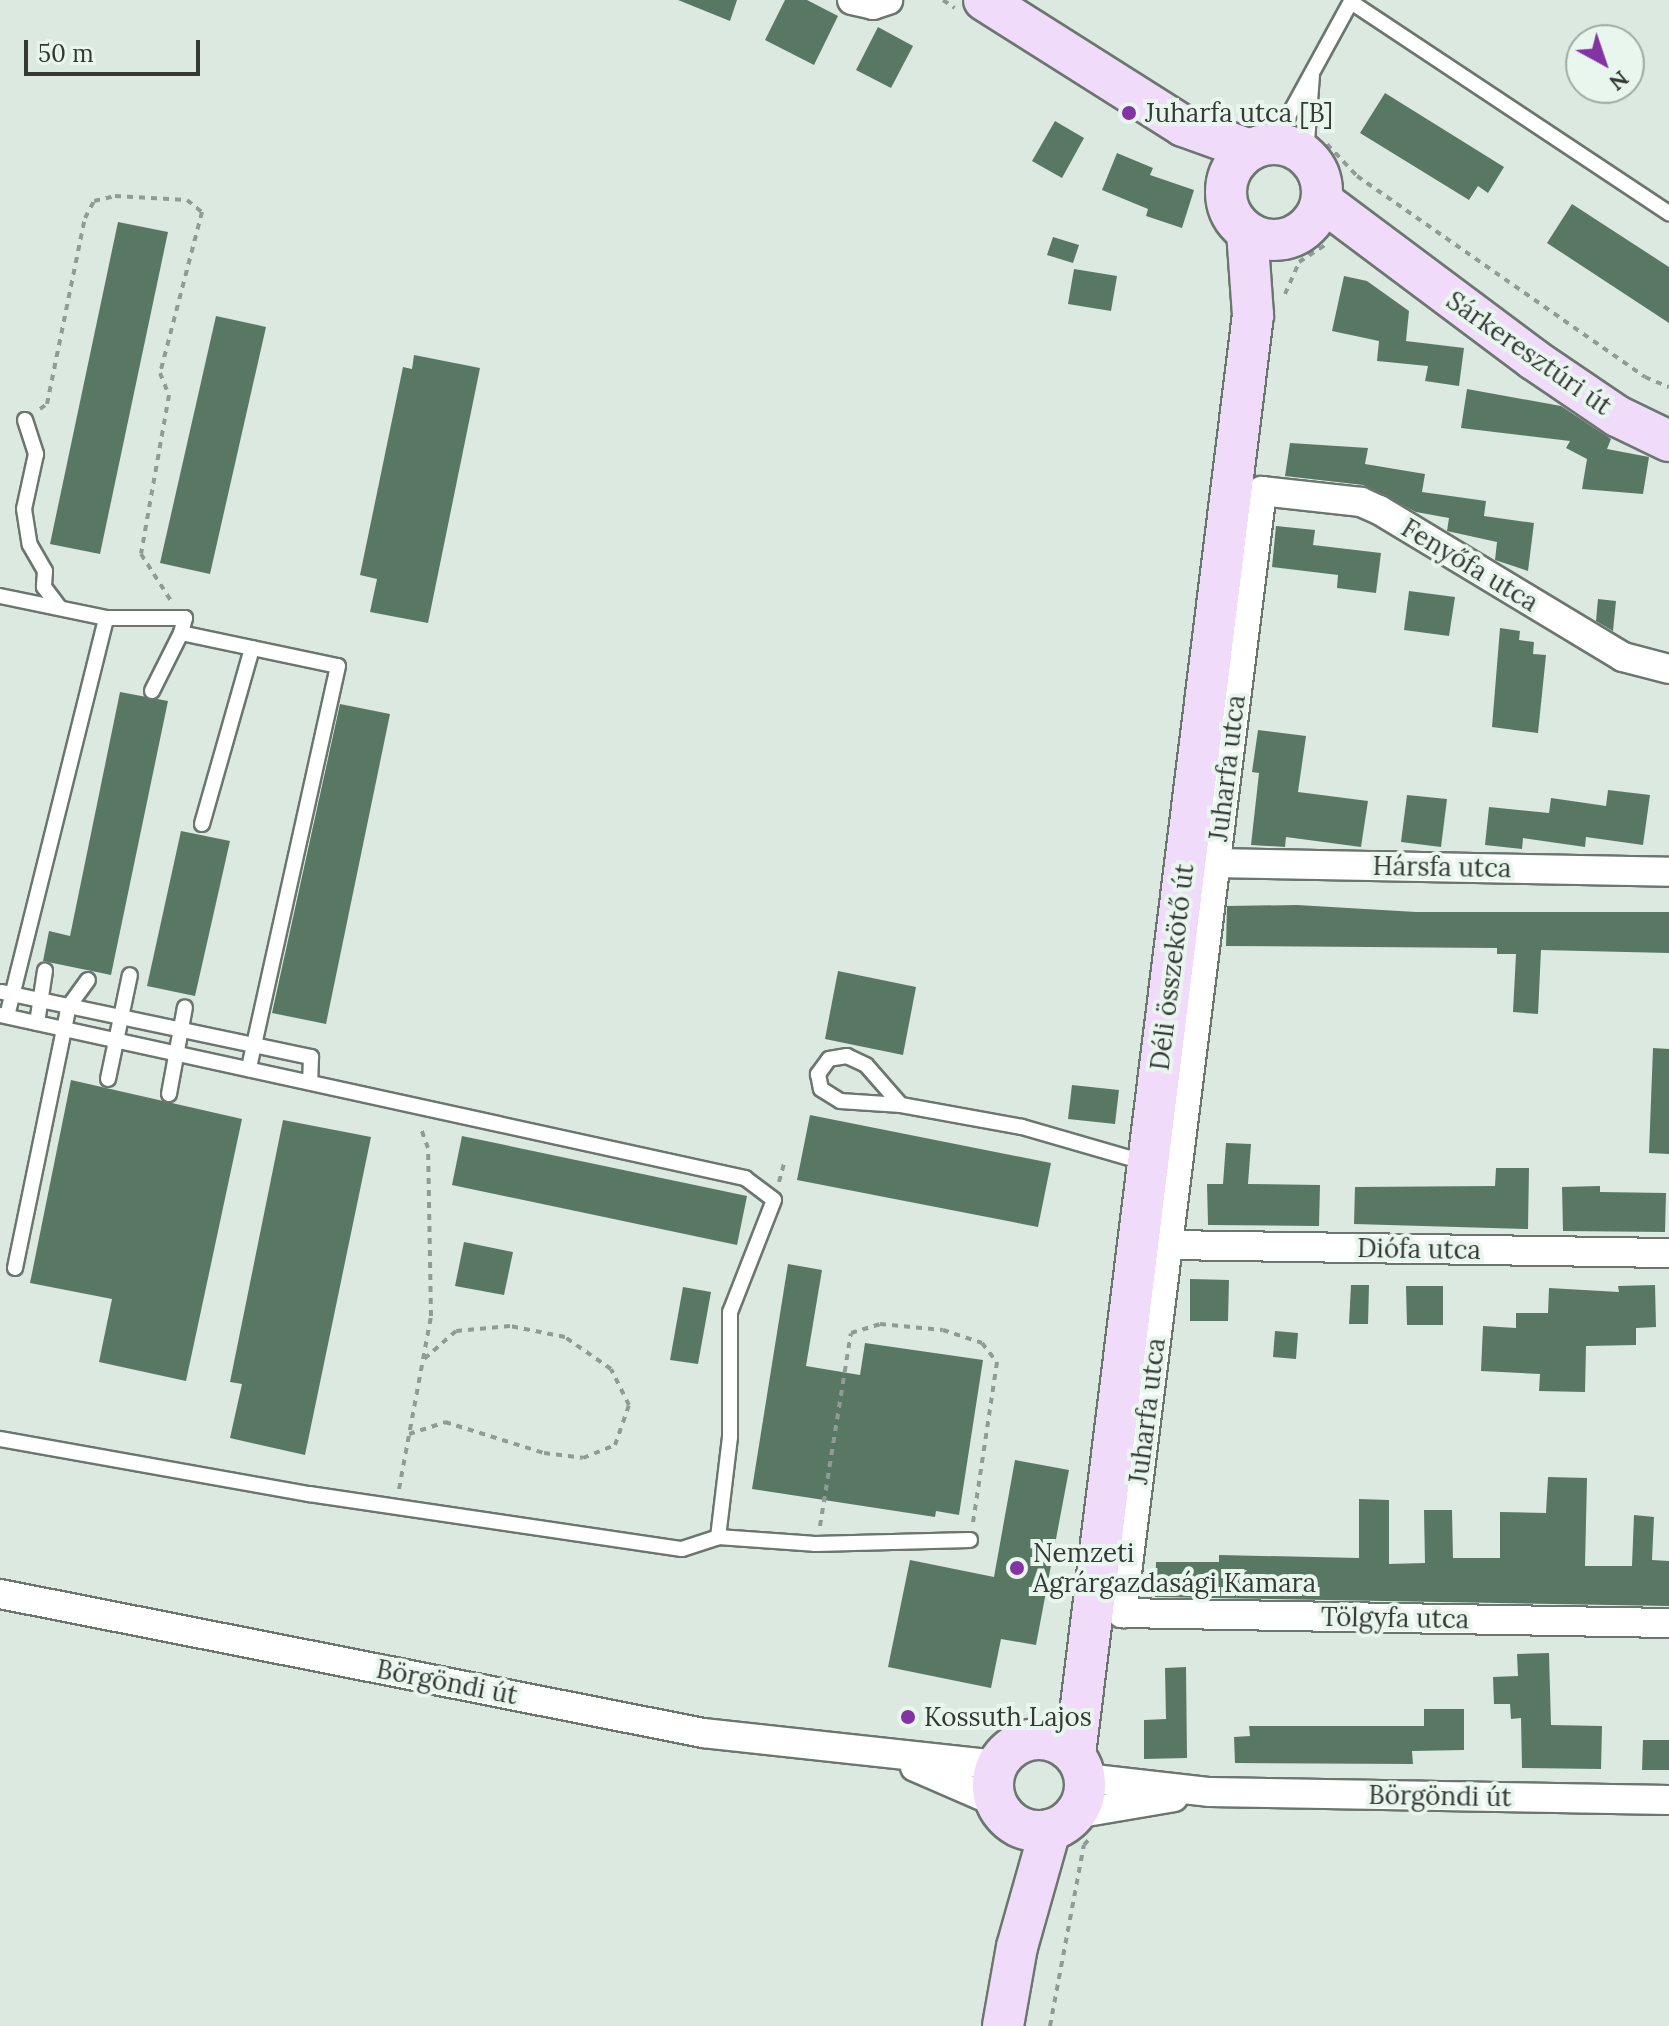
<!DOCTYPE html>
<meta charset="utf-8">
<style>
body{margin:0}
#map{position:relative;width:1669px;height:2026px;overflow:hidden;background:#dce9e1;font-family:Lora,serif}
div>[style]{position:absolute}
.building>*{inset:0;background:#587864}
.path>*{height:4px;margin-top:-2px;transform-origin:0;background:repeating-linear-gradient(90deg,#919b95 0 6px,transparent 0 12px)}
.roads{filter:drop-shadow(2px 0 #6b766f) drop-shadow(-2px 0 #6b766f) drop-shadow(0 2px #6b766f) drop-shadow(0 -2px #6b766f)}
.lane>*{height:14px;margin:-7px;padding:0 7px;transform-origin:7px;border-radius:7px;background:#fff}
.street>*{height:28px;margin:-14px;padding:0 14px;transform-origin:14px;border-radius:14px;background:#fff}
.secondary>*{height:40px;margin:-20px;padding:0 20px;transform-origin:20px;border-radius:20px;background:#f1dbfa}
.secondary>.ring{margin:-20px;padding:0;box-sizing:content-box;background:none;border:40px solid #f1dbfa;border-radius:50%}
.dots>*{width:22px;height:22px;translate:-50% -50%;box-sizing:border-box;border:4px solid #e9f6ee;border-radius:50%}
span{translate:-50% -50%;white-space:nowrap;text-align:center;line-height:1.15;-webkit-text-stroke:8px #e9f6ee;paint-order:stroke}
.poi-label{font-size:26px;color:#343936}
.left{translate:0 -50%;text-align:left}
.street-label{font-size:26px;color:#343936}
.north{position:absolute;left:1565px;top:24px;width:80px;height:80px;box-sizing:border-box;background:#e9f6ee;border:2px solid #a1aaa4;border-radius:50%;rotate:140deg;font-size:22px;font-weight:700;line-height:32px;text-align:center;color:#343936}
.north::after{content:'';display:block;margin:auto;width:28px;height:36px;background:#8334a4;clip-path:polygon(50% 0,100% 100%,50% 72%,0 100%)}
.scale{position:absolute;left:24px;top:40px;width:176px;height:36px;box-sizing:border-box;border:4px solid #343936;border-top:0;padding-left:10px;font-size:24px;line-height:28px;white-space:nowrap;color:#343936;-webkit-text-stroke:6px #e9f6ee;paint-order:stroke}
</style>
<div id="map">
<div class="building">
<i style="clip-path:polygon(678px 0,737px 0,730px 21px)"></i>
<i style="clip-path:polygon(785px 0,807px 0,838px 16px,814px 65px,765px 40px)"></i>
<i style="clip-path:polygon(878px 27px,913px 46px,891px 88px,856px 70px)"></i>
<i style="clip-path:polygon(1385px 93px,1504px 167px,1488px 193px,1478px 186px,1469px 200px,1360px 133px)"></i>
<i style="clip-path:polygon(1055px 121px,1084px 138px,1062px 178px,1032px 161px)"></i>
<i style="clip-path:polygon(1117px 153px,1153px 168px,1150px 175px,1194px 190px,1182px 228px,1146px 216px,1148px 209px,1102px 190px)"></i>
<i style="clip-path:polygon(1572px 204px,1669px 267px,1669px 323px,1547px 243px)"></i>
<i style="clip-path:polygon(118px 222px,168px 232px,100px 554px,50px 544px)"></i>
<i style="clip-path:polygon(1053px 237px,1079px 245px,1073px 263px,1047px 255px)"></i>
<i style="clip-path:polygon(1074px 269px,1117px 276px,1111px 311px,1068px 304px)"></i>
<i style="clip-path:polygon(1344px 276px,1367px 281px,1409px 311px,1406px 341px,1464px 348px,1459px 386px,1425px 381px,1428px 366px,1377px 361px,1379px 341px,1332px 331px)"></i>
<i style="clip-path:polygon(216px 316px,266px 327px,210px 574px,160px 563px)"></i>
<i style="clip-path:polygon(414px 355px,480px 368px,428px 623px,370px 612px,377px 579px,360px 575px,403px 367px,412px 369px)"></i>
<i style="clip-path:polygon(1467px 389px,1561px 406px,1611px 439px,1607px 449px,1649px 457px,1643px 494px,1582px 489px,1587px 459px,1566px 448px,1570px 441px,1461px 428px)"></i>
<i style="clip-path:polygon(1290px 443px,1368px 448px,1365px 464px,1425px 474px,1422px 492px,1486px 501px,1484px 516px,1534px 523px,1528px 571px,1495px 560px,1497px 542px,1447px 531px,1449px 518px,1416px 512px,1363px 485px,1285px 476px)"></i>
<i style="clip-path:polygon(1276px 526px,1315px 530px,1313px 545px,1381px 553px,1376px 593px,1337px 588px,1338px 575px,1272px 567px)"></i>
<i style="clip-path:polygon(1409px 591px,1455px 597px,1449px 636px,1404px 630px)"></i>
<i style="clip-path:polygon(1598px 599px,1616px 601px,1613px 631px,1596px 621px)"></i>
<i style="clip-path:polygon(1500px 628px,1520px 631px,1519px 640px,1534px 642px,1533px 654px,1546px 655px,1538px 733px,1492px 727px)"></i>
<i style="clip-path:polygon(120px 692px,168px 701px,111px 975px,43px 961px,49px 931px,70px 936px)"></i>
<i style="clip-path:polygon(340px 704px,390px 714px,326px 1024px,272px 1013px)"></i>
<i style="clip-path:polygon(1258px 730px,1306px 736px,1298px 792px,1368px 801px,1361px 847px,1286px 837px,1285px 847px,1251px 845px,1259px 773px,1252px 772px)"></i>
<i style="clip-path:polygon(1608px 790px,1650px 795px,1643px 845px,1586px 837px,1585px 847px,1523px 838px,1522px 849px,1485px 845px,1489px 807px,1549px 813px,1551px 798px,1606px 806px)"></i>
<i style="clip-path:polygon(1407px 795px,1447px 799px,1441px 847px,1401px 842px)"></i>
<i style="clip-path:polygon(181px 831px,230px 841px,195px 996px,147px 986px)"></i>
<i style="clip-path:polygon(1297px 905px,1416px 912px,1669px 912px,1669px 953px,1541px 950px,1538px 1014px,1513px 1012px,1516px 954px,1497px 954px,1497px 948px,1226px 946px,1227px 906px)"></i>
<i style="clip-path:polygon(838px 971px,916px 987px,903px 1055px,825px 1039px)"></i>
<i style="clip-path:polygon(1653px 1048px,1669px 1049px,1669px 1154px,1649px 1153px)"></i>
<i style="clip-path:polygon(71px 1080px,242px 1119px,186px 1381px,99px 1362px,112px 1299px,30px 1283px)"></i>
<i style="clip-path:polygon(1072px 1085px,1119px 1090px,1115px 1124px,1068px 1119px)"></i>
<i style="clip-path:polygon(810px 1115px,1051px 1163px,1038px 1227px,797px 1180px)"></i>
<i style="clip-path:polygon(283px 1120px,371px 1137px,305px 1455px,230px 1438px,242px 1384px,230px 1382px)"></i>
<i style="clip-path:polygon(462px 1136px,747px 1196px,737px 1245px,452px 1185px)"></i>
<i style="clip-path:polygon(1226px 1143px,1251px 1144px,1248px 1184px,1320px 1185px,1319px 1226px,1208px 1225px,1207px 1184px,1223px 1184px)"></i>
<i style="clip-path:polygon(1496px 1168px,1529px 1168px,1528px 1229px,1354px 1224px,1355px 1187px,1495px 1186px)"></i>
<i style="clip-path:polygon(1600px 1186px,1600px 1192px,1666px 1193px,1665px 1232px,1563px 1231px,1562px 1187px)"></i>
<i style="clip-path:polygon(464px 1242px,513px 1252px,504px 1295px,455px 1286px)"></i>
<i style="clip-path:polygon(788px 1264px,822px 1270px,806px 1366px,860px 1375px,865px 1343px,983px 1360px,959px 1515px,936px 1511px,935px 1517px,752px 1489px)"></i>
<i style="clip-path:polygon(1190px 1279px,1229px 1280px,1228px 1321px,1190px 1321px)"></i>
<i style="clip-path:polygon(1351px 1285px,1369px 1285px,1368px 1324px,1349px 1324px)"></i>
<i style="clip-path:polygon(1655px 1285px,1656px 1327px,1636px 1328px,1636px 1345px,1586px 1346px,1585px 1392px,1539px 1391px,1540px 1374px,1481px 1371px,1483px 1326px,1516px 1328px,1516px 1313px,1548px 1313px,1549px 1288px,1619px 1292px,1618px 1286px)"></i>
<i style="clip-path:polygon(1406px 1286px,1443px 1286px,1443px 1325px,1407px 1325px)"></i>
<i style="clip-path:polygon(683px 1287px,711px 1292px,698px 1364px,670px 1360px)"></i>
<i style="clip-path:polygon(1275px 1331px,1298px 1333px,1296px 1359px,1273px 1357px)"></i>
<i style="clip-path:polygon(1015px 1460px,1069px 1470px,1036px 1645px,1001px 1639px,991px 1688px,888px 1667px,910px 1560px,994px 1577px)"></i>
<i style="clip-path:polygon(1548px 1477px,1587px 1478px,1585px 1566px,1632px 1566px,1634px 1515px,1654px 1517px,1652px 1560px,1669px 1561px,1669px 1606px,1155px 1597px,1156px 1562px,1219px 1562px,1219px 1555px,1359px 1558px,1359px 1499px,1389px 1500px,1389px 1564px,1425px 1563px,1424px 1510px,1452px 1510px,1453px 1558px,1500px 1558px,1500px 1512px,1546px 1513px)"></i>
<i style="clip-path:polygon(1549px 1653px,1551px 1725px,1602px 1726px,1601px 1769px,1522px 1768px,1521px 1718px,1511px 1719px,1510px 1704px,1494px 1704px,1493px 1677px,1518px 1676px,1517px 1654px)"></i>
<i style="clip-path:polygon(1186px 1667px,1187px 1758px,1144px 1759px,1144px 1720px,1166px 1719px,1165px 1668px)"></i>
<i style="clip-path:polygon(1424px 1709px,1464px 1709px,1464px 1750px,1412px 1751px,1413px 1764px,1235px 1763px,1234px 1737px,1250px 1736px,1249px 1726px,1424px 1726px)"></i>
<i style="clip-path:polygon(1643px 1740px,1669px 1740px,1669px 1770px,1642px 1770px)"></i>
</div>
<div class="path">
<i style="left:943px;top:0;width:14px;rotate:34deg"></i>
<i style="left:1327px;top:144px;width:44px;rotate:46.8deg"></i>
<i style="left:1357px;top:176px;width:351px;rotate:34.9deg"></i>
<i style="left:1645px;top:377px;width:26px;rotate:23deg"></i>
<i style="left:1285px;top:294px;width:35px;rotate:-66deg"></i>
<i style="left:1299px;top:262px;width:35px;rotate:-33deg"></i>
<i style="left:40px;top:409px;width:9px;rotate:-36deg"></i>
<i style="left:47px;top:404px;width:190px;rotate:-78.5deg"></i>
<i style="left:85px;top:218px;width:19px;rotate:-62deg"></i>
<i style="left:94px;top:201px;width:22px;rotate:-13deg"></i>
<i style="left:115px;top:196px;width:72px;rotate:3.2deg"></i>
<i style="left:187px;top:200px;width:19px;rotate:39deg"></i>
<i style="left:202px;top:212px;width:166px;rotate:104.6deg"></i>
<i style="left:160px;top:373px;width:24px;rotate:68deg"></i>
<i style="left:169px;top:395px;width:161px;rotate:100deg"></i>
<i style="left:141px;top:554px;width:56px;rotate:57.4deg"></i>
<i style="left:779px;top:1182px;width:20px;rotate:-75deg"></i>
<i style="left:409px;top:1434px;width:38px;rotate:-18deg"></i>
<i style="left:445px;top:1422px;width:104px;rotate:17.4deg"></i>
<i style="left:544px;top:1453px;width:39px;rotate:7deg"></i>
<i style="left:583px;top:1458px;width:35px;rotate:-22deg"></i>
<i style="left:615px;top:1445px;width:42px;rotate:-70.7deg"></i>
<i style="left:629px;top:1405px;width:40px;rotate:-116.6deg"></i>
<i style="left:611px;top:1369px;width:56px;rotate:-145.2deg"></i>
<i style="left:565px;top:1337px;width:56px;rotate:-168.7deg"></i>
<i style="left:510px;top:1326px;width:54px;rotate:174.7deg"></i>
<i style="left:456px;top:1331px;width:44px;rotate:138.7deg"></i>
<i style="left:399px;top:1489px;width:176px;rotate:-79.5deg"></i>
<i style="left:431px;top:1316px;width:168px;rotate:-91deg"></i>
<i style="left:428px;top:1148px;width:23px;rotate:-110deg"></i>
<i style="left:820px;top:1526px;width:195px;rotate:-80.9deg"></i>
<i style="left:851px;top:1333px;width:30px;rotate:-17deg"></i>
<i style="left:880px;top:1324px;width:63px;rotate:5.4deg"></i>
<i style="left:943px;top:1330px;width:41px;rotate:18.4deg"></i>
<i style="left:982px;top:1343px;width:24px;rotate:52deg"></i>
<i style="left:997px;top:1362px;width:162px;rotate:98.5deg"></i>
<i style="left:1050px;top:2026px;width:184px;rotate:-79.4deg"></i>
<i style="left:1084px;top:1845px;width:9px;rotate:-49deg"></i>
</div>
<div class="roads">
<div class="lane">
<i style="left:1351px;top:2px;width:382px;rotate:33.6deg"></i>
<i style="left:1273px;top:144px;width:164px;rotate:-61.3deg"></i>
<i style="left:1306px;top:155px;width:79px;rotate:-85.7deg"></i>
<i style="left:25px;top:420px;width:36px;rotate:72deg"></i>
<i style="left:36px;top:454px;width:56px;rotate:102.3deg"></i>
<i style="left:24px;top:509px;width:36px;rotate:81deg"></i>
<i style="left:30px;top:545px;width:30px;rotate:60deg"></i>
<i style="left:45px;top:571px;width:16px;rotate:94deg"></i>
<i style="left:44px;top:587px;width:26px;rotate:53deg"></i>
<i style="left:0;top:596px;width:108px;rotate:11.7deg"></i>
<i style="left:106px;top:618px;width:79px"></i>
<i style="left:185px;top:618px;width:16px;rotate:105deg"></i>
<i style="left:181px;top:633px;width:160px;rotate:11.9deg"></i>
<i style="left:338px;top:666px;width:413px;rotate:102.5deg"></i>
<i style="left:152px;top:691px;width:65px;rotate:-63.4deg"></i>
<i style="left:202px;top:824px;width:183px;rotate:-74.1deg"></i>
<i style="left:2px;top:992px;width:316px;rotate:11.9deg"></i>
<i style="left:311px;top:1057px;width:25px;rotate:92deg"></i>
<i style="left:0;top:1015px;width:763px;rotate:12.34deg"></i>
<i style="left:745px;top:1178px;width:36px;rotate:37deg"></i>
<i style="left:774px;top:1200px;width:120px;rotate:111.4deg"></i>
<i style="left:730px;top:1312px;width:125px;rotate:90deg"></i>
<i style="left:730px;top:1437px;width:101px;rotate:96.8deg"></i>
<i style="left:7px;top:1016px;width:410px;rotate:-76deg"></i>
<i style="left:37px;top:1023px;width:53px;rotate:-81.3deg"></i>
<i style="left:108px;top:1079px;width:106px;rotate:-78.1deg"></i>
<i style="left:169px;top:1094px;width:88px;rotate:-79.6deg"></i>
<i style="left:901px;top:1105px;width:53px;rotate:-131.2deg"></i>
<i style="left:866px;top:1065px;width:21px;rotate:-155deg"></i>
<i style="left:847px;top:1056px;width:18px;rotate:171deg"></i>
<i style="left:829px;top:1059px;width:19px;rotate:126deg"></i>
<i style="left:818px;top:1074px;width:15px;rotate:79deg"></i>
<i style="left:821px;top:1089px;width:22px;rotate:32deg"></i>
<i style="left:840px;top:1101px;width:61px;rotate:3.8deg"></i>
<i style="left:901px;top:1105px;width:123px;rotate:10.3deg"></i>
<i style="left:1022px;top:1127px;width:130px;rotate:16.1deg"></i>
<i style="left:15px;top:1268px;width:268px;rotate:-78.4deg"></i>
<i style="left:69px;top:1006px;width:32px;rotate:-54deg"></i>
<i style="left:0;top:1439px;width:314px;rotate:10.1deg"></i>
<i style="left:309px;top:1494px;width:377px;rotate:8.4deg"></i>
<i style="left:682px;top:1549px;width:38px;rotate:-18deg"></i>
<i style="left:718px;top:1537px;width:97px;rotate:4.1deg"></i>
<i style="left:815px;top:1544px;width:155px;rotate:-1.5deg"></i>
</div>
<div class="street">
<i style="left:852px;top:0;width:22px;rotate:13deg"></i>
<i style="left:873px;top:5px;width:16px;rotate:-18deg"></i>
<i style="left:1669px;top:669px;width:48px;rotate:-165.4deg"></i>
<i style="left:1623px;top:657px;width:285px;rotate:-148.9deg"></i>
<i style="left:1379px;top:510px;width:20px;rotate:-156deg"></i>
<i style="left:1361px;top:502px;width:100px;rotate:-173.7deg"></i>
<i style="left:1262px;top:491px;width:1131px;rotate:97.11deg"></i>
<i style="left:1122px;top:1613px;width:547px;rotate:1.05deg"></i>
<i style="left:1215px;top:863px;width:454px;rotate:1.1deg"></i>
<i style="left:1169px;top:1245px;width:500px;rotate:0.92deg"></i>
<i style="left:0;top:1594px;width:717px;rotate:11.18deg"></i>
<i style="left:703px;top:1733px;width:296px;rotate:6.2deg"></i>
<i style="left:915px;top:1767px;width:88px;rotate:23.4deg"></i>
<i style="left:1085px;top:1778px;width:126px;rotate:6.4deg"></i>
<i style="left:1210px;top:1792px;width:459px;rotate:1deg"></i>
<i style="left:1075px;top:1814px;width:100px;rotate:-9.7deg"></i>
</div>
<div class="secondary">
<i style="left:984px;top:0;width:236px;rotate:32.3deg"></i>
<i style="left:1183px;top:126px;width:71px;rotate:19.7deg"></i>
<i class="ring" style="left:1226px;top:144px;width:56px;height:56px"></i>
<i style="left:1322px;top:201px;width:264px;rotate:36.8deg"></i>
<i style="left:1533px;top:359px;width:102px;rotate:34.2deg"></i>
<i style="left:1617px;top:416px;width:58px;rotate:25.7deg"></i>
<i class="ring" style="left:993px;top:1739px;width:52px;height:52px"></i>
<i style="left:1075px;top:1754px;width:1450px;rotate:-82.95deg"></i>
<i style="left:1253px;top:315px;width:83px;rotate:-94.1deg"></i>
<i style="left:1003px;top:2026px;width:80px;rotate:-80deg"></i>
<i style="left:1017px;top:1947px;width:122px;rotate:-74.2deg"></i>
</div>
</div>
<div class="dots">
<i style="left:1129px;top:113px;background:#8334a4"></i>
<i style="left:1017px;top:1568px;background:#8334a4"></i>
<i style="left:908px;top:1717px;background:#8334a4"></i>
</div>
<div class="poi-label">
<span class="left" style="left:1145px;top:113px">Juharfa utca [B]</span>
<span class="left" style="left:1033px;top:1568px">Nemzeti<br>Agrárgazdasági Kamara</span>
<span class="left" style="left:924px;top:1717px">Kossuth Lajos</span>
</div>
<div class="street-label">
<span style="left:1529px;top:353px;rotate:35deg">Sárkeresztúri út</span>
<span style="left:1470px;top:565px;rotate:31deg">Fenyőfa utca</span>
<span style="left:1227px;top:768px;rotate:-83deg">Juharfa utca</span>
<span style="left:1442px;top:867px;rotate:1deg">Hársfa utca</span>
<span style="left:1172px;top:967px;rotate:-83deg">Déli összekötő út</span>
<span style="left:1419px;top:1249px;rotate:1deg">Diófa utca</span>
<span style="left:1147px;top:1411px;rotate:-83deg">Juharfa utca</span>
<span style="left:1395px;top:1618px;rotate:1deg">Tölgyfa utca</span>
<span style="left:447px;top:1682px;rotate:11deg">Börgöndi út</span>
<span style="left:1440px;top:1796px;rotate:1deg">Börgöndi út</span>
</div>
<div class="north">N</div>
<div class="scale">50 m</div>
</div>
